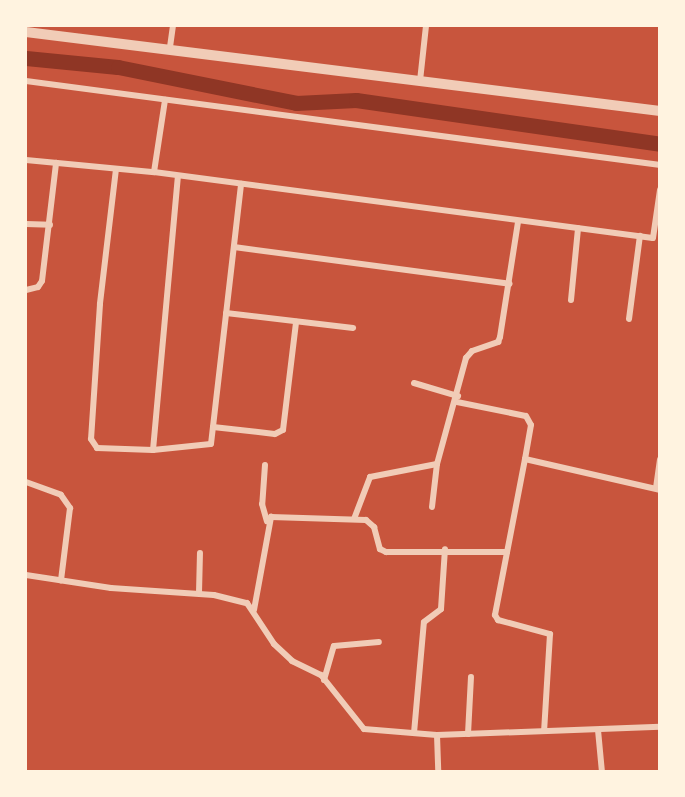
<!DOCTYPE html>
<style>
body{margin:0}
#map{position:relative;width:685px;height:797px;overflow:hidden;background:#c8553d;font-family:"Titillium Web",sans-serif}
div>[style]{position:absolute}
.canal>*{height:15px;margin:-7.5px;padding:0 7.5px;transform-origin:7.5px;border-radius:7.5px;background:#8f3625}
.minor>*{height:6px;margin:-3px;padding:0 3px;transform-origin:3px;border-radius:3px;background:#f1ccb7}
.tertiary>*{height:10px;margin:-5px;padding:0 5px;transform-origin:5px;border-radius:5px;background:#f1ccb7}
span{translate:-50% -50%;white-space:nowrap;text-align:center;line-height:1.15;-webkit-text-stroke:4.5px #fff3e0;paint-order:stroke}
.frame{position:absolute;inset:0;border:27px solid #fff3e0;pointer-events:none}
</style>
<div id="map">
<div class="canal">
<i style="left:26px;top:58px;width:92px;rotate:5.6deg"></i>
<i style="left:118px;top:67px;width:182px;rotate:11.4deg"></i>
<i style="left:296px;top:103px;width:60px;rotate:-2.9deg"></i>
<i style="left:356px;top:100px;width:307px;rotate:8.2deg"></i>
</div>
<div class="minor">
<i style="left:170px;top:47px;width:21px;rotate:-82deg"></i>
<i style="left:26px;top:81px;width:640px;rotate:7.55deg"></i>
<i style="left:420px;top:81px;width:55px;rotate:-83.8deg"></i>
<i style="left:26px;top:160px;width:129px;rotate:5.4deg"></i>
<i style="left:154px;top:172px;width:503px;rotate:7.53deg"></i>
<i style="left:653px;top:238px;width:49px;rotate:-81.7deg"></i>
<i style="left:116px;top:169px;width:136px;rotate:96.8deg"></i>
<i style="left:100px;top:304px;width:135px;rotate:93.8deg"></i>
<i style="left:91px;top:439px;width:11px;rotate:56deg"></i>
<i style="left:97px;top:448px;width:56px;rotate:2deg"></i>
<i style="left:153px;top:450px;width:58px;rotate:-5.9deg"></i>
<i style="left:211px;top:444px;width:262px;rotate:-83.4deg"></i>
<i style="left:154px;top:172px;width:73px;rotate:-81.3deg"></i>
<i style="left:26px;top:224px;width:24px;rotate:2deg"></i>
<i style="left:234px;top:247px;width:278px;rotate:7.6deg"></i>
<i style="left:26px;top:290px;width:12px;rotate:-14deg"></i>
<i style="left:38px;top:287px;width:7px;rotate:-56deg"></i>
<i style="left:42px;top:281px;width:119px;rotate:-83.2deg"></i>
<i style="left:571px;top:300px;width:72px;rotate:-84.4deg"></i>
<i style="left:226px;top:313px;width:128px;rotate:6.7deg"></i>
<i style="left:629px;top:319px;width:84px;rotate:-82.5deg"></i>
<i style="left:414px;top:383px;width:46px;rotate:16.5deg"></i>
<i style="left:457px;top:402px;width:70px;rotate:11.5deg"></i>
<i style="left:526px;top:416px;width:10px;rotate:61deg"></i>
<i style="left:531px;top:425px;width:35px;rotate:100deg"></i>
<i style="left:525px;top:459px;width:139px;rotate:12.9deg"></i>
<i style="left:213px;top:427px;width:62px;rotate:6.4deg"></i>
<i style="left:275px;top:434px;width:9px;rotate:-27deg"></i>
<i style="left:283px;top:430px;width:109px;rotate:-83.1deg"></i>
<i style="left:153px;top:450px;width:275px;rotate:-84.8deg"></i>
<i style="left:525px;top:459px;width:159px;rotate:100.9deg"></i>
<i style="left:495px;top:615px;width:6px;rotate:59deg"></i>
<i style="left:498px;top:620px;width:54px;rotate:15.1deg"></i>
<i style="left:550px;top:634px;width:97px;rotate:93.5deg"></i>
<i style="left:265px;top:465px;width:39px;rotate:94deg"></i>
<i style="left:262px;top:504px;width:18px;rotate:74deg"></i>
<i style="left:26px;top:482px;width:37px;rotate:20deg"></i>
<i style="left:61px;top:495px;width:16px;rotate:55deg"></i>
<i style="left:70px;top:508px;width:73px;rotate:97.1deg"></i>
<i style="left:656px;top:488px;width:29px;rotate:-82deg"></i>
<i style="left:432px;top:507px;width:43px;rotate:-83.4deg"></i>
<i style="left:354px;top:519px;width:45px;rotate:-69.1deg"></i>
<i style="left:370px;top:477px;width:68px;rotate:-11deg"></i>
<i style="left:437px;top:464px;width:110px;rotate:-74.7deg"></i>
<i style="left:466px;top:358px;width:9px;rotate:-49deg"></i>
<i style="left:472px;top:351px;width:28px;rotate:-19deg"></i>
<i style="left:498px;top:342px;width:5px;rotate:-68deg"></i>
<i style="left:500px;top:337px;width:116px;rotate:-81.1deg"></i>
<i style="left:26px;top:575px;width:86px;rotate:8.7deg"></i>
<i style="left:111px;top:588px;width:103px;rotate:3.9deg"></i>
<i style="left:214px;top:595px;width:34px;rotate:14deg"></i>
<i style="left:247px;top:603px;width:49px;rotate:56.6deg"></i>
<i style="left:274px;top:644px;width:25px;rotate:43deg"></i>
<i style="left:292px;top:661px;width:32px;rotate:26deg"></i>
<i style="left:321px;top:675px;width:69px;rotate:51.5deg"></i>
<i style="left:364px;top:729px;width:73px;rotate:4.7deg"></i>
<i style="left:437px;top:735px;width:223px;rotate:-2.1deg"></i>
<i style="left:199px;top:593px;width:40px;rotate:-88.6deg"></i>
<i style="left:254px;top:610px;width:95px;rotate:-79.6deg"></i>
<i style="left:271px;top:517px;width:95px;rotate:1.8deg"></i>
<i style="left:366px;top:520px;width:11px;rotate:41deg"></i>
<i style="left:374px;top:527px;width:23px;rotate:75deg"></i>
<i style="left:380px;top:549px;width:7px;rotate:27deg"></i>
<i style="left:386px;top:552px;width:121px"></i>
<i style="left:324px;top:680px;width:35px;rotate:-74deg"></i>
<i style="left:334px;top:646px;width:45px;rotate:-5.1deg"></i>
<i style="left:598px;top:730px;width:42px;rotate:84.6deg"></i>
<i style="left:414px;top:733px;width:111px;rotate:-84.9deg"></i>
<i style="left:424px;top:622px;width:21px;rotate:-37deg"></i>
<i style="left:441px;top:609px;width:60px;rotate:-86.2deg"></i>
<i style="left:468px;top:734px;width:57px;rotate:-87deg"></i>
<i style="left:437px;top:735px;width:37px;rotate:88deg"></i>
</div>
<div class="tertiary">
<i style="left:26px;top:32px;width:639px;rotate:7.1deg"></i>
</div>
<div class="frame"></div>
</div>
